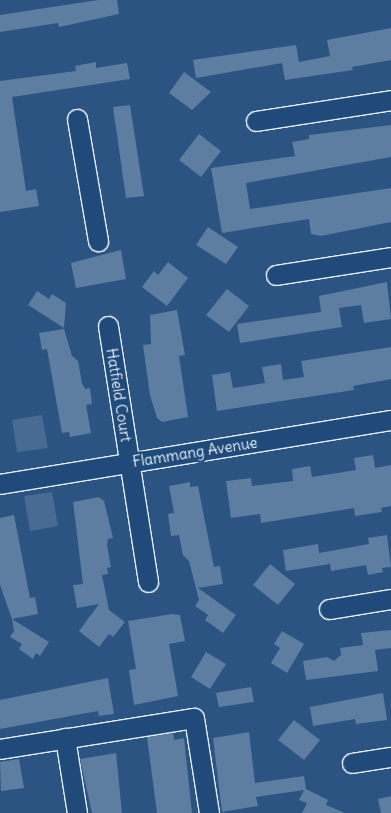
<!DOCTYPE html>
<style>
body{margin:0}
#map{position:relative;width:391px;height:813px;overflow:hidden;background:#2b5482;font-family:Delius,sans-serif}
div>[style]{position:absolute}
.green>*{inset:0;background:#476b93}
.building>*{inset:0;background:#5d7da1}
.roads{filter:drop-shadow(1px 0 #e8f1f8) drop-shadow(-1px 0 #e8f1f8) drop-shadow(0 1px #e8f1f8) drop-shadow(0 -1px #e8f1f8)}
.minor>*{height:19px;margin:-9.5px;padding:0 9.5px;transform-origin:9.5px;border-radius:9.5px;background:#1f4a7a}
span{translate:-50% -50%;white-space:nowrap;text-align:center;line-height:1.15;-webkit-text-stroke:5px #1f4a7a;paint-order:stroke}
.street-label{font-size:15px;color:#e8f1f8}
</style>
<div id="map">
<div class="green">
<i style="clip-path:polygon(42px 415px,48px 448px,17px 452px,12px 420px)"></i>
<i style="clip-path:polygon(52px 492px,58px 526px,30px 531px,24px 496px)"></i>
</div>
<div class="building">
<i style="clip-path:polygon(98px 0,117px 0,119px 14px,59px 27px,58px 23px,0 32px,0 15px)"></i>
<i style="clip-path:polygon(391px 28px,391px 60px,352px 67px,353px 70px,285px 80px,282px 63px,196px 78px,193px 60px,296px 45px,299px 62px,330px 56px,327px 40px)"></i>
<i style="clip-path:polygon(96px 62px,96px 68px,127px 63px,130px 79px,12px 97px,26px 191px,36px 189px,39px 206px,0 212px,0 81px,76px 71px,75px 66px)"></i>
<i style="clip-path:polygon(184px 72px,211px 92px,192px 110px,169px 93px)"></i>
<i style="clip-path:polygon(130px 105px,144px 196px,126px 198px,113px 107px)"></i>
<i style="clip-path:polygon(391px 125px,391px 157px,246px 183px,250px 209px,391px 188px,391px 222px,321px 236px,311px 234px,309px 219px,222px 233px,211px 168px,295px 156px,292px 142px,309px 139px,309px 135px)"></i>
<i style="clip-path:polygon(199px 134px,221px 151px,201px 177px,179px 160px)"></i>
<i style="clip-path:polygon(208px 227px,238px 247px,226px 264px,196px 245px)"></i>
<i style="clip-path:polygon(121px 250px,126px 279px,76px 288px,71px 263px)"></i>
<i style="clip-path:polygon(168px 262px,188px 278px,167px 306px,142px 287px,154px 271px,158px 275px)"></i>
<i style="clip-path:polygon(387px 282px,391px 319px,364px 323px,361px 305px,339px 308px,342px 327px,240px 343px,237px 324px,321px 312px,319px 296px)"></i>
<i style="clip-path:polygon(227px 289px,249px 306px,229px 332px,206px 315px)"></i>
<i style="clip-path:polygon(37px 291px,49px 299px,52px 294px,66px 303px,64px 328px,28px 305px)"></i>
<i style="clip-path:polygon(177px 310px,185px 355px,179px 356px,188px 417px,162px 422px,157px 418px,150px 395px,143px 345px,151px 344px,150px 315px)"></i>
<i style="clip-path:polygon(64px 329px,72px 356px,78px 361px,82px 383px,85px 389px,90px 388px,92px 404px,86px 405px,91px 433px,70px 437px,69px 432px,62px 433px,47px 349px,42px 350px,39px 333px)"></i>
<i style="clip-path:polygon(391px 347px,391px 379px,353px 386px,354px 390px,217px 411px,212px 375px,230px 372px,233px 388px,265px 383px,262px 367px,281px 364px,283px 380px,304px 377px,301px 361px)"></i>
<i style="clip-path:polygon(373px 455px,375px 468px,391px 465px,391px 506px,381px 508px,382px 512px,355px 516px,354px 508px,261px 523px,260px 514px,231px 518px,226px 481px,251px 478px,252px 486px,293px 481px,292px 469px,310px 466px,312px 477px,356px 470px,354px 458px)"></i>
<i style="clip-path:polygon(190px 482px,190px 487px,198px 486px,214px 567px,220px 566px,223px 584px,198px 588px,236px 615px,223px 633px,205px 620px,208px 615px,195px 606px,199px 600px,189px 561px,183px 555px,179px 535px,171px 536px,168px 514px,174px 513px,169px 486px)"></i>
<i style="clip-path:polygon(99px 497px,104px 501px,113px 538px,108px 539px,107px 545px,111px 567px,107px 568px,108px 574px,102px 575px,109px 610px,125px 622px,113px 637px,109px 634px,99px 647px,79px 631px,99px 604px,77px 608px,73px 585px,83px 584px,73px 502px)"></i>
<i style="clip-path:polygon(14px 515px,30px 598px,35px 597px,38px 614px,12px 619px,0 585px,0 518px)"></i>
<i style="clip-path:polygon(387px 535px,391px 567px,382px 568px,383px 572px,368px 575px,366px 565px,331px 571px,330px 564px,286px 571px,283px 550px,318px 544px,319px 553px,369px 544px,368px 538px)"></i>
<i style="clip-path:polygon(270px 564px,295px 584px,278px 605px,253px 585px)"></i>
<i style="clip-path:polygon(172px 614px,180px 615px,185px 641px,169px 644px,178px 696px,134px 705px,129px 670px,136px 669px,128px 621px)"></i>
<i style="clip-path:polygon(12px 619px,49px 642px,40px 656px,36px 653px,33px 659px,19px 649px,22px 644px,10px 637px,14px 631px)"></i>
<i style="clip-path:polygon(391px 630px,391px 648px,375px 650px,378px 671px,306px 680px,303px 661px,327px 657px,334px 661px,341px 655px,340px 648px,363px 645px,361px 633px)"></i>
<i style="clip-path:polygon(282px 631px,304px 644px,287px 673px,271px 663px,280px 648px,274px 644px)"></i>
<i style="clip-path:polygon(206px 652px,226px 664px,210px 689px,191px 677px)"></i>
<i style="clip-path:polygon(108px 678px,114px 714px,99px 716px,98px 711px,0 729px,0 700px)"></i>
<i style="clip-path:polygon(251px 687px,254px 702px,219px 707px,216px 693px)"></i>
<i style="clip-path:polygon(383px 693px,387px 720px,356px 724px,355px 719px,313px 726px,310px 707px)"></i>
<i style="clip-path:polygon(294px 720px,320px 740px,304px 760px,278px 740px)"></i>
<i style="clip-path:polygon(249px 732px,255px 783px,304px 776px,306px 789px,328px 800px,326px 805px,345px 813px,302px 813px,307px 803px,299px 800px,304px 790px,256px 797px,258px 806px,222px 812px,213px 738px)"></i>
<i style="clip-path:polygon(173px 733px,174px 740px,184px 738px,192px 813px,157px 813px,147px 737px)"></i>
<i style="clip-path:polygon(116px 753px,122px 813px,92px 813px,80px 759px)"></i>
<i style="clip-path:polygon(19px 759px,24px 788px,1px 791px,0 762px)"></i>
<i style="clip-path:polygon(391px 796px,391px 813px,381px 813px,378px 799px)"></i>
</div>
<div class="roads">
<div class="minor">
<i style="left:77px;top:119px;width:124px;rotate:80.2deg"></i>
<i style="left:256px;top:121px;width:137px;rotate:-8.8deg"></i>
<i style="left:276px;top:275px;width:116px;rotate:-8.9deg"></i>
<i style="left:108px;top:326px;width:259px;rotate:81.1deg"></i>
<i style="left:0;top:484px;width:396px;rotate:-9.3deg"></i>
<i style="left:329px;top:609px;width:63px;rotate:-9.2deg"></i>
<i style="left:65px;top:738px;width:76px;rotate:80.9deg"></i>
<i style="left:0;top:749px;width:196px;rotate:-9.1deg"></i>
<i style="left:194px;top:718px;width:96px;rotate:81deg"></i>
<i style="left:352px;top:763px;width:39px;rotate:-9deg"></i>
</div>
</div>
<div class="street-label">
<span style="left:119px;top:395px;rotate:81deg">Hatfield Court</span>
<span style="left:195px;top:452px;rotate:-9deg">Flammang Avenue</span>
</div>
</div>
